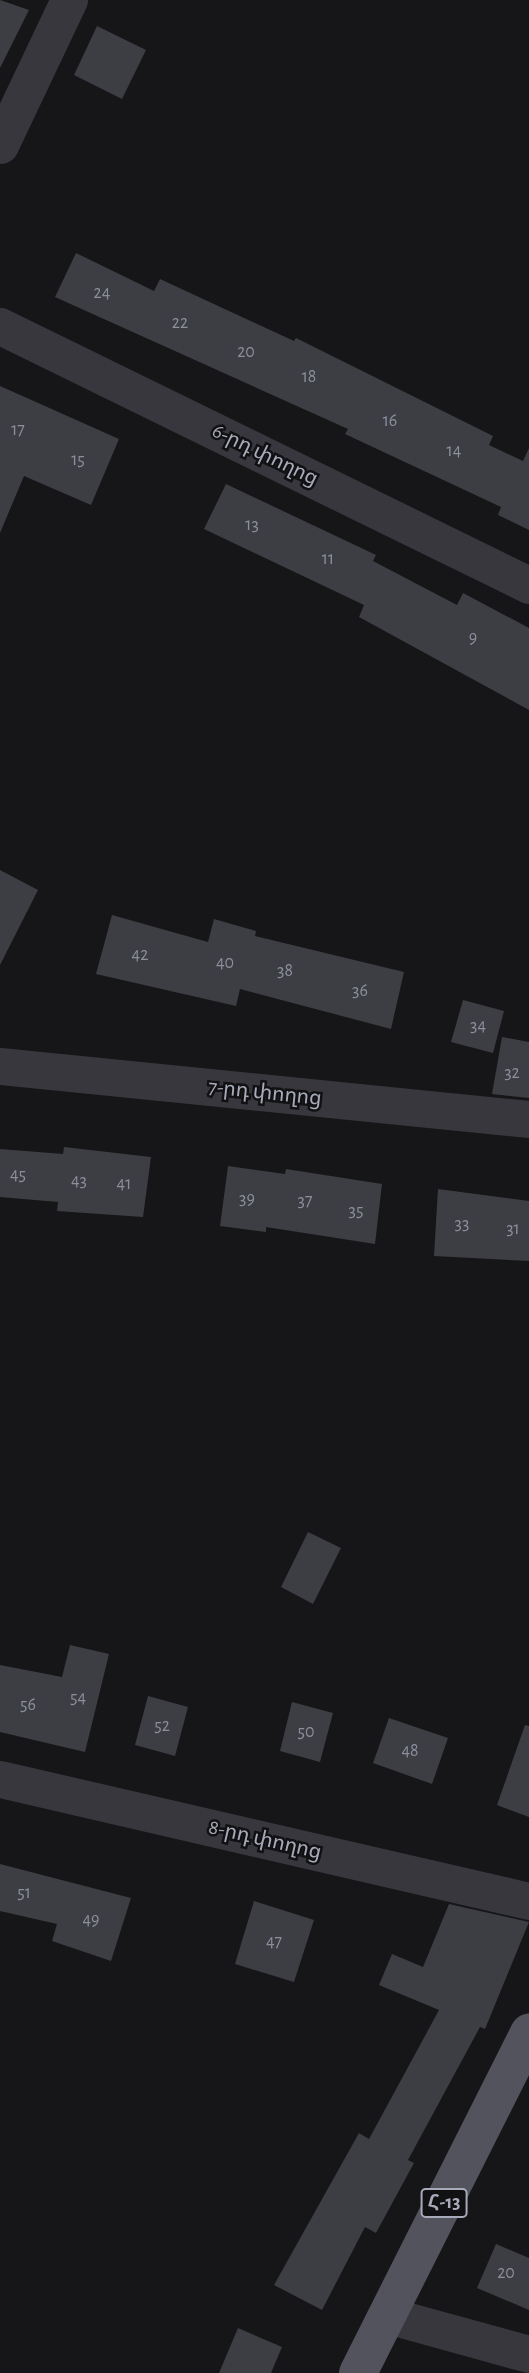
<!DOCTYPE html>
<meta charset="utf-8">
<style>
body{margin:0}
#map{position:relative;width:529px;height:2373px;overflow:hidden;background:#161618;font-family:"Alegreya Sans","Noto Sans Armenian",sans-serif}
div>[style]{position:absolute}
.building>*{inset:0;background:#3d3e43}
.minor>*{height:37px;margin:-18.5px;padding:0 18.5px;transform-origin:18.5px;border-radius:18.5px;background:#37373d}
.major>*{height:38px;margin:-19px;padding:0 19px;transform-origin:19px;border-radius:19px;background:#52535c}
span{translate:-50% -50%;white-space:nowrap;text-align:center;line-height:1.15;-webkit-text-stroke:5px #111113;paint-order:stroke}
.number-label{font-size:18px;color:#8c8f9c}
.number-label span{-webkit-text-stroke-width:0}
.shield-label span{padding:2px 5px;background:#111113;border:2px solid;border-radius:5px;-webkit-text-stroke-width:0}
.shield-label{font-size:19px;color:#a7aab9;font-weight:700}
.street-label{font-size:21px;color:#a7aab9}
</style>
<div id="map">
<div class="building">
<i style="clip-path:polygon(0 0,29px 10px,0 68px)"></i>
<i style="clip-path:polygon(97px 26px,146px 50px,122px 99px,74px 75px)"></i>
<i style="clip-path:polygon(76px 253px,154px 291px,160px 279px,294px 341px,296px 338px,493px 436px,489px 445px,523px 461px,529px 448px,529px 530px,498px 515px,501px 507px,345px 434px,348px 429px,55px 297px)"></i>
<i style="clip-path:polygon(0 386px,119px 439px,91px 505px,24px 476px,0 533px)"></i>
<i style="clip-path:polygon(226px 484px,376px 555px,373px 561px,457px 605px,463px 593px,529px 628px,529px 710px,359px 617px,364px 605px,204px 529px)"></i>
<i style="clip-path:polygon(0 870px,38px 890px,0 965px)"></i>
<i style="clip-path:polygon(112px 915px,208px 942px,214px 919px,256px 931px,255px 936px,404px 972px,391px 1029px,240px 989px,236px 1006px,96px 974px)"></i>
<i style="clip-path:polygon(463px 1000px,504px 1011px,493px 1053px,451px 1042px)"></i>
<i style="clip-path:polygon(502px 1037px,529px 1042px,529px 1098px,492px 1094px)"></i>
<i style="clip-path:polygon(64px 1147px,151px 1157px,143px 1217px,57px 1211px,58px 1202px,0 1197px,0 1149px,63px 1154px)"></i>
<i style="clip-path:polygon(228px 1166px,285px 1174px,286px 1169px,382px 1184px,375px 1244px,266px 1227px,266px 1232px,220px 1226px)"></i>
<i style="clip-path:polygon(438px 1189px,529px 1201px,529px 1261px,434px 1256px)"></i>
<i style="clip-path:polygon(308px 1532px,341px 1548px,313px 1604px,281px 1587px)"></i>
<i style="clip-path:polygon(70px 1645px,109px 1654px,85px 1752px,0 1732px,0 1665px,62px 1677px)"></i>
<i style="clip-path:polygon(148px 1696px,188px 1707px,175px 1756px,135px 1745px)"></i>
<i style="clip-path:polygon(292px 1702px,333px 1713px,320px 1762px,280px 1751px)"></i>
<i style="clip-path:polygon(389px 1718px,448px 1738px,432px 1784px,373px 1763px)"></i>
<i style="clip-path:polygon(525px 1725px,529px 1726px,529px 1817px,497px 1805px)"></i>
<i style="clip-path:polygon(0 1864px,131px 1898px,111px 1961px,52px 1941px,57px 1924px,0 1911px)"></i>
<i style="clip-path:polygon(254px 1901px,314px 1920px,294px 1982px,235px 1964px)"></i>
<i style="clip-path:polygon(449px 1904px,529px 1922px,485px 2029px,480px 2027px,408px 2160px,414px 2163px,376px 2233px,365px 2227px,322px 2310px,274px 2285px,359px 2133px,369px 2139px,439px 2010px,379px 1985px,392px 1954px,423px 1967px)"></i>
<i style="clip-path:polygon(496px 2244px,529px 2258px,529px 2310px,477px 2288px)"></i>
<i style="clip-path:polygon(238px 2328px,282px 2347px,271px 2373px,219px 2373px)"></i>
</div>
<div class="minor">
<i style="left:0;top:145px;width:161px;rotate:-64.6deg"></i>
<i style="left:0;top:326px;width:589px;rotate:26.09deg"></i>
<i style="left:0;top:1066px;width:532px;rotate:5.72deg"></i>
<i style="left:0;top:1779px;width:543px;rotate:12.99deg"></i>
<i style="left:387px;top:2315px;width:147px;rotate:15.4deg"></i>
</div>
<div class="major">
<i style="left:358px;top:2373px;width:381px;rotate:-63.3deg"></i>
</div>
<div class="number-label">
<span style="left:102px;top:293px">24</span>
<span style="left:180px;top:323px">22</span>
<span style="left:246px;top:352px">20</span>
<span style="left:309px;top:377px">18</span>
<span style="left:390px;top:421px">16</span>
<span style="left:18px;top:430px">17</span>
<span style="left:454px;top:451px">14</span>
<span style="left:78px;top:460px">15</span>
<span style="left:252px;top:525px">13</span>
<span style="left:328px;top:559px">11</span>
<span style="left:473px;top:638px">9</span>
<span style="left:140px;top:955px">42</span>
<span style="left:225px;top:963px">40</span>
<span style="left:285px;top:971px">38</span>
<span style="left:360px;top:991px">36</span>
<span style="left:478px;top:1026px">34</span>
<span style="left:512px;top:1073px">32</span>
<span style="left:18px;top:1175px">45</span>
<span style="left:79px;top:1181px">43</span>
<span style="left:124px;top:1184px">41</span>
<span style="left:247px;top:1199px">39</span>
<span style="left:305px;top:1201px">37</span>
<span style="left:356px;top:1211px">35</span>
<span style="left:462px;top:1224px">33</span>
<span style="left:513px;top:1229px">31</span>
<span style="left:78px;top:1698px">54</span>
<span style="left:28px;top:1705px">56</span>
<span style="left:162px;top:1726px">52</span>
<span style="left:306px;top:1732px">50</span>
<span style="left:410px;top:1751px">48</span>
<span style="left:24px;top:1893px">51</span>
<span style="left:91px;top:1920px">49</span>
<span style="left:274px;top:1942px">47</span>
<span style="left:506px;top:2273px">20</span>
</div>
<div class="shield-label">
<span style="left:444px;top:2203px">Հ-13</span>
</div>
<div class="street-label">
<span style="left:265px;top:455px;rotate:26deg">6-րդ փողոց</span>
<span style="left:265px;top:1093px;rotate:6deg">7-րդ փողոց</span>
<span style="left:265px;top:1840px;rotate:13deg">8-րդ փողոց</span>
</div>
</div>
